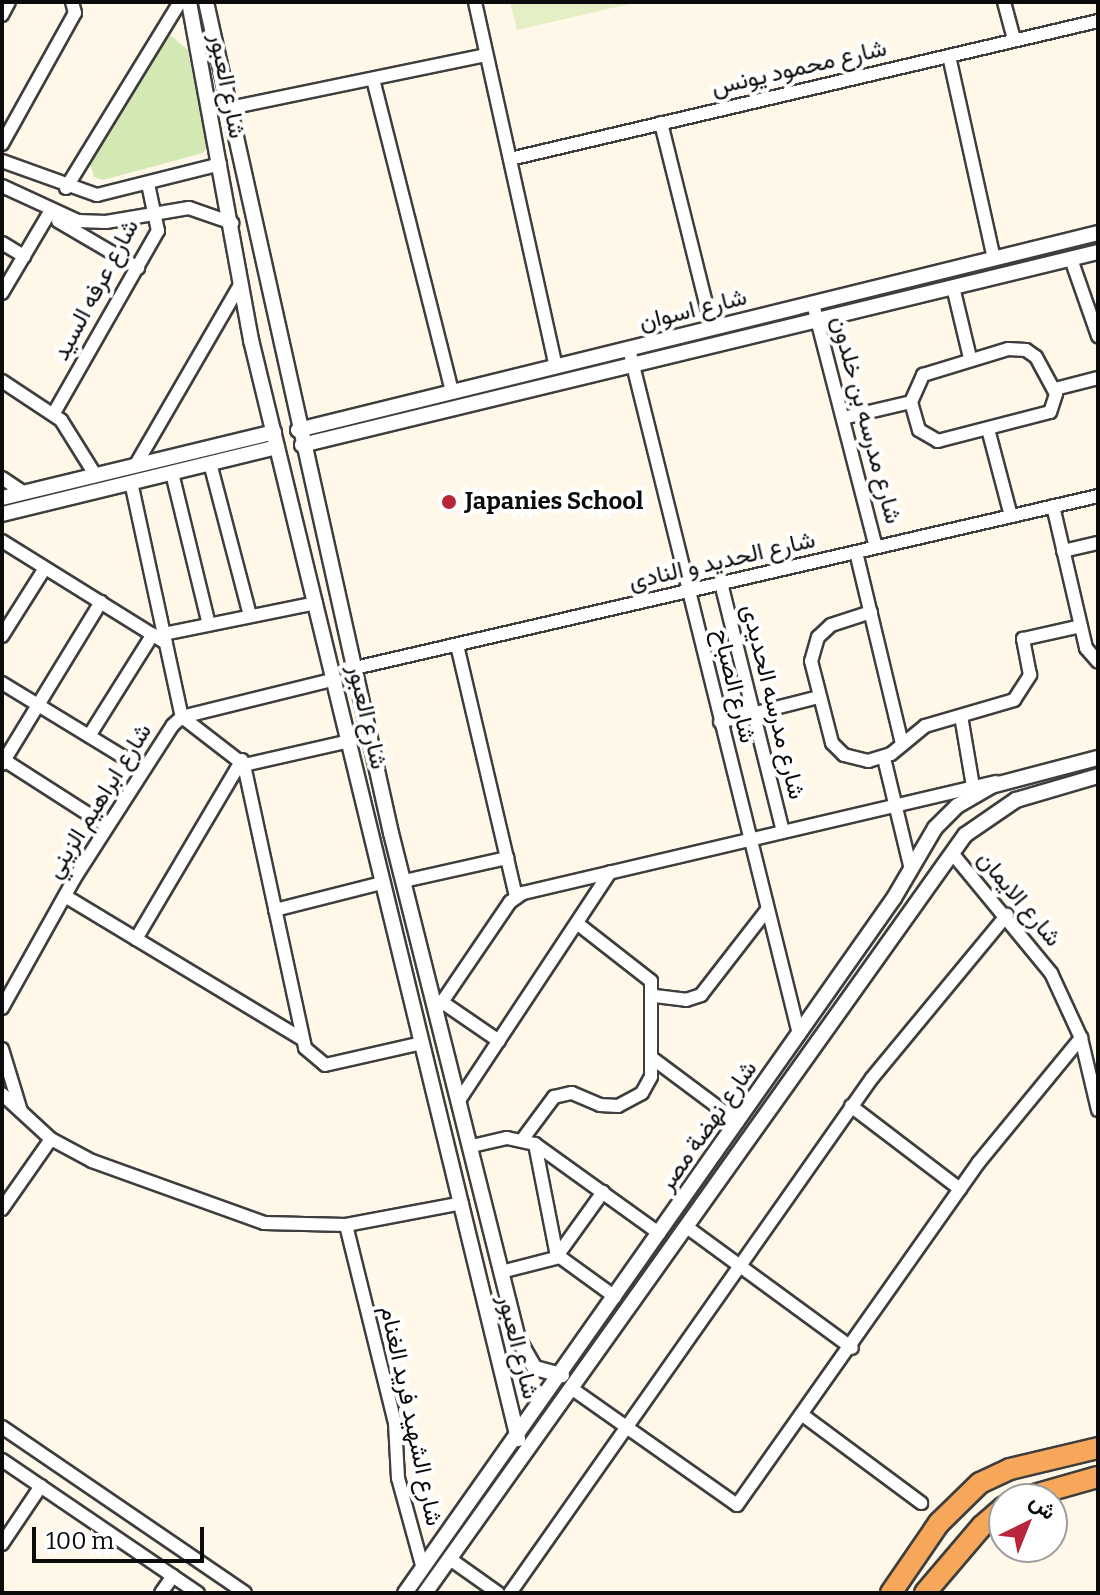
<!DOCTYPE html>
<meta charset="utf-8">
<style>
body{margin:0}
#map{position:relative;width:1100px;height:1595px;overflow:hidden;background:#fff8e9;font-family:Bitter,Vazirmatn,serif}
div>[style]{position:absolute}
.green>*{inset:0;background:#d4e8b4}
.pitch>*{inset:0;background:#e5efc5}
.roads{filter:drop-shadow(2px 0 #3e3e3e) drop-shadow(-2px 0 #3e3e3e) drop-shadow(0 2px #3e3e3e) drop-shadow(0 -2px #3e3e3e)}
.minor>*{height:12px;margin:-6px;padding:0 6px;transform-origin:6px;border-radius:6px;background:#fff}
.tertiary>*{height:14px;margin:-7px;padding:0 7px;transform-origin:7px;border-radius:7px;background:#fff}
.trunk>*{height:20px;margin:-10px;padding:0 10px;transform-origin:10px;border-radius:10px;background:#f6a759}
.dots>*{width:22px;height:22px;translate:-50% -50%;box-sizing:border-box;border:4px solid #fff;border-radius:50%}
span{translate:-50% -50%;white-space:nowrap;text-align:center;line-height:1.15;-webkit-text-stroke:8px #fff;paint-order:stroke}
.street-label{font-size:24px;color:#0b0b0b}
.poi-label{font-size:24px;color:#0b0b0b;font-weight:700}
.left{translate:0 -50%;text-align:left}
.frame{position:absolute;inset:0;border:4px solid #0b0b0b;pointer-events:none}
.north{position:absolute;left:988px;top:1483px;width:80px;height:80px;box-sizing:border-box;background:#fff;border:2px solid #9d9d9d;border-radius:50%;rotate:43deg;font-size:22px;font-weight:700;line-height:32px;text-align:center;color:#0b0b0b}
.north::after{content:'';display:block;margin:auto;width:28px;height:36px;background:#b9253b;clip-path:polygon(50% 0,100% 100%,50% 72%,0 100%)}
.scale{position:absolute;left:32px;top:1527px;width:172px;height:36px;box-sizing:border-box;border:4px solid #0b0b0b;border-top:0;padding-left:10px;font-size:24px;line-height:28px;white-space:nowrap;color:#0b0b0b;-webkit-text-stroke:6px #fff;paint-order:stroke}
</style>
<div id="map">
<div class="green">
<i style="clip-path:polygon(170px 35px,188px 50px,207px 147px,203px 153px,103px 180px,94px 177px,90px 163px)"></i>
</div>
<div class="pitch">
<i style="clip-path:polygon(510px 2px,638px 2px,517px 30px)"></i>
</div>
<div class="roads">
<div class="minor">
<i style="left:475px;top:2px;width:374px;rotate:77.5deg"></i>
<i style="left:1004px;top:2px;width:39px;rotate:75deg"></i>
<i style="left:2px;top:15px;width:15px;rotate:-62deg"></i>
<i style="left:949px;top:56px;width:208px;rotate:77.5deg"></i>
<i style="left:373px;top:79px;width:323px;rotate:75.8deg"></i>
<i style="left:230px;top:108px;width:261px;rotate:-11.7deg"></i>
<i style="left:661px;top:123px;width:211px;rotate:76deg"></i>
<i style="left:2px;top:144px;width:150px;rotate:-60.9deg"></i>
<i style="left:75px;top:13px;width:11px;rotate:-105deg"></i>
<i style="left:510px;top:159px;width:604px;rotate:-13.21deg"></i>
<i style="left:2px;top:161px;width:101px;rotate:19.7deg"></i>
<i style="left:97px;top:195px;width:127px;rotate:-14.1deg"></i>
<i style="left:2px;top:186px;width:84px;rotate:24.7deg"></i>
<i style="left:78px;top:221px;width:28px;rotate:2deg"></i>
<i style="left:106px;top:222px;width:84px;rotate:-9.6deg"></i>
<i style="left:189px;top:208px;width:46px;rotate:19.2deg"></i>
<i style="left:66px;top:188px;width:218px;rotate:-58.5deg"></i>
<i style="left:58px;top:221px;width:93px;rotate:30.4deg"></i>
<i style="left:2px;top:243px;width:26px;rotate:31deg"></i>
<i style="left:1071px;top:259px;width:82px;rotate:70.7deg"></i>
<i style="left:953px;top:287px;width:73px;rotate:76.5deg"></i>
<i style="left:2px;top:293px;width:96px;rotate:-59.4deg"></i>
<i style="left:813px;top:304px;width:251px;rotate:75.5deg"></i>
<i style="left:629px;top:349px;width:706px;rotate:76.06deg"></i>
<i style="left:1008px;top:349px;width:18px;rotate:3deg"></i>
<i style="left:1026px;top:350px;width:12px;rotate:35deg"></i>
<i style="left:1036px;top:357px;width:42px;rotate:61.6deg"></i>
<i style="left:1056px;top:394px;width:19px;rotate:108deg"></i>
<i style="left:1050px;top:412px;width:116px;rotate:165.5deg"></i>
<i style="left:938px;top:441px;width:22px;rotate:-150deg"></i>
<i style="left:919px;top:430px;width:29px;rotate:-106deg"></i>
<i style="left:911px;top:402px;width:30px;rotate:-66deg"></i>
<i style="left:923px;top:375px;width:89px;rotate:-17deg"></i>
<i style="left:2px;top:381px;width:71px;rotate:33.5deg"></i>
<i style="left:61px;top:420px;width:66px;rotate:58deg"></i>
<i style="left:1055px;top:389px;width:44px;rotate:-14.3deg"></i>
<i style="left:54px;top:413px;width:210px;rotate:-60.3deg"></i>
<i style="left:158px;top:231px;width:48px;rotate:-102deg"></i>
<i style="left:843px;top:418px;width:70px;rotate:-13.2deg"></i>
<i style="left:988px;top:429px;width:90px;rotate:75.2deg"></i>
<i style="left:210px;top:463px;width:158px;rotate:75.3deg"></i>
<i style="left:135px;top:466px;width:211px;rotate:-59.9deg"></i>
<i style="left:172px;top:473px;width:156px;rotate:76.3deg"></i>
<i style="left:2px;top:478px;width:27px;rotate:34deg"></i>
<i style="left:131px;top:482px;width:240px;rotate:77.8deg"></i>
<i style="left:182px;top:717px;width:78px;rotate:37.7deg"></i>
<i style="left:244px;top:765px;width:289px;rotate:77.8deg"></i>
<i style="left:305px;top:1048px;width:26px;rotate:40deg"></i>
<i style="left:325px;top:1065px;width:99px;rotate:-12.8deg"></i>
<i style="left:1053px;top:506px;width:146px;rotate:76.9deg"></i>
<i style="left:1086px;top:648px;width:18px;rotate:49deg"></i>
<i style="left:2px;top:541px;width:193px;rotate:31.9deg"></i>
<i style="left:1063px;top:551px;width:36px;rotate:-13deg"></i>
<i style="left:856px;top:552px;width:196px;rotate:76.5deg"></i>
<i style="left:721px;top:583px;width:256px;rotate:76deg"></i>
<i style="left:871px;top:612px;width:42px;rotate:162deg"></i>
<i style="left:831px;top:625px;width:18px;rotate:137deg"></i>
<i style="left:818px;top:637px;width:25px;rotate:106deg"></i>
<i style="left:811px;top:661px;width:85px;rotate:75.6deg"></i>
<i style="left:832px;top:743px;width:17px;rotate:45deg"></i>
<i style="left:844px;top:755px;width:25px;rotate:14deg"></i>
<i style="left:868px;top:761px;width:24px;rotate:-17deg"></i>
<i style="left:891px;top:754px;width:44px;rotate:-39.5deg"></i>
<i style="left:925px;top:726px;width:93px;rotate:-16.3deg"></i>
<i style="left:1014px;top:700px;width:30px;rotate:-57deg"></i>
<i style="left:1030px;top:675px;width:37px;rotate:-101deg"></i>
<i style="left:1023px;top:639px;width:59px;rotate:-12.6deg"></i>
<i style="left:164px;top:634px;width:155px;rotate:-11.5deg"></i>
<i style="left:2px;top:636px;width:80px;rotate:-57.7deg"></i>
<i style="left:457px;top:645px;width:259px;rotate:76.8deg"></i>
<i style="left:355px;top:668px;width:763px;rotate:-13.03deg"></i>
<i style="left:2px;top:683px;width:165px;rotate:31.4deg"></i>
<i style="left:961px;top:716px;width:71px;rotate:80.3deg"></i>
<i style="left:720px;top:722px;width:102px;rotate:-14.2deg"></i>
<i style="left:89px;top:736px;width:120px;rotate:-57.9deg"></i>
<i style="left:884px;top:758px;width:115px;rotate:76.4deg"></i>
<i style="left:4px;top:760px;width:122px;rotate:32.7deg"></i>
<i style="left:2px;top:764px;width:190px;rotate:-58.6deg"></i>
<i style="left:244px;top:765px;width:109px;rotate:-12.8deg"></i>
<i style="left:952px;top:853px;width:156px;rotate:50.5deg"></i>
<i style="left:1051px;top:973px;width:72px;rotate:65.2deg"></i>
<i style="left:1081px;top:1038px;width:74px;rotate:76.7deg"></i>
<i style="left:404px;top:881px;width:106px;rotate:-12.6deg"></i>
<i style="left:65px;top:896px;width:277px;rotate:31.1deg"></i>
<i style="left:275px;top:910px;width:110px;rotate:-14.2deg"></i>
<i style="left:136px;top:939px;width:208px;rotate:-59.4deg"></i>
<i style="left:655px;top:996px;width:31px;rotate:7deg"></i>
<i style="left:686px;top:1000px;width:16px;rotate:-18deg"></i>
<i style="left:701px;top:995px;width:108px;rotate:-52.2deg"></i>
<i style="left:442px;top:1002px;width:69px;rotate:34.4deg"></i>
<i style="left:2px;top:1008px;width:148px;rotate:-60.8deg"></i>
<i style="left:74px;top:879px;width:183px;rotate:-57.3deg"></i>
<i style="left:173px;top:725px;width:12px;rotate:-42deg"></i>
<i style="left:182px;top:717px;width:158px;rotate:-13.9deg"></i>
<i style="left:438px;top:1008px;width:128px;rotate:-55.8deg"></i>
<i style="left:510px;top:902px;width:16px;rotate:-35deg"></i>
<i style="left:523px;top:893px;width:486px;rotate:-13.2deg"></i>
<i style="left:2px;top:1049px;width:65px;rotate:73deg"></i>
<i style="left:652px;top:1058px;width:107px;rotate:36.7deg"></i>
<i style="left:2px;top:1094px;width:67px;rotate:42.6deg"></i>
<i style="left:51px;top:1139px;width:47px;rotate:28.2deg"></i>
<i style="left:92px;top:1161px;width:183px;rotate:19.8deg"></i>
<i style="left:264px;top:1223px;width:82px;rotate:1.4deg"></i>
<i style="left:346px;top:1225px;width:118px;rotate:-10.7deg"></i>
<i style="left:460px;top:1099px;width:272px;rotate:-56.5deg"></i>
<i style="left:851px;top:1106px;width:137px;rotate:37.3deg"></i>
<i style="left:522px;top:1140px;width:54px;rotate:-53.3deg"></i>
<i style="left:554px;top:1097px;width:18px;rotate:-13deg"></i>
<i style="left:572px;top:1093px;width:30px;rotate:23deg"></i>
<i style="left:600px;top:1105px;width:18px;rotate:3deg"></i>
<i style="left:618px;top:1106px;width:27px;rotate:-28deg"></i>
<i style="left:642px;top:1093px;width:18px;rotate:-61deg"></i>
<i style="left:651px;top:1077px;width:96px;rotate:-90deg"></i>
<i style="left:651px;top:981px;width:93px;rotate:-142deg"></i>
<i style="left:535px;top:1144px;width:114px;rotate:78.9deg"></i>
<i style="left:472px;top:1146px;width:36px;rotate:-13deg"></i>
<i style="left:507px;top:1138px;width:29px;rotate:12deg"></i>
<i style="left:535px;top:1144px;width:153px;rotate:35.7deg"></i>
<i style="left:2px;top:1209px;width:85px;rotate:-55deg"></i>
<i style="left:346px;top:1225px;width:204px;rotate:76.1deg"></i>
<i style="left:395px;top:1423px;width:55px;rotate:86.9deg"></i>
<i style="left:398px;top:1478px;width:94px;rotate:74.6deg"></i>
<i style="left:688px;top:1228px;width:203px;rotate:36.2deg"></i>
<i style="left:557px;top:1256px;width:79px;rotate:-54.3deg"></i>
<i style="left:501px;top:1272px;width:61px;rotate:-14.3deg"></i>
<i style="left:560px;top:1257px;width:68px;rotate:36deg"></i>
<i style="left:574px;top:1390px;width:199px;rotate:35.2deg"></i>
<i style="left:737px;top:1505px;width:420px;rotate:-54.8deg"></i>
<i style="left:979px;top:1162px;width:161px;rotate:-50.6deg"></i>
<i style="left:804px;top:1416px;width:146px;rotate:36.6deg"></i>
<i style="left:2px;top:1427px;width:294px;rotate:34.3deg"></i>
<i style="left:2px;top:1460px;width:237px;rotate:34.2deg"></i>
<i style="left:2px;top:1544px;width:70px;rotate:-56.1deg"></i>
<i style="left:450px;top:1559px;width:59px;rotate:35.3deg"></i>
<i style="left:161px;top:1593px;width:21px;rotate:-55deg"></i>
<i style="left:510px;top:1593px;width:629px;rotate:-54.9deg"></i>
<i style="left:872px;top:1078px;width:212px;rotate:-50.4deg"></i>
</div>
<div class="tertiary">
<i style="left:189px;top:2px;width:344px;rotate:79.6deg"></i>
<i style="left:251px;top:340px;width:1131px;rotate:76.34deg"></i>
<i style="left:206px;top:2px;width:851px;rotate:77.45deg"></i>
<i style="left:391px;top:833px;width:522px;rotate:75.91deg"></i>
<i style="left:518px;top:1339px;width:34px;rotate:60deg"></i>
<i style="left:535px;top:1368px;width:28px;rotate:15deg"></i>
<i style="left:298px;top:430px;width:824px;rotate:-13.83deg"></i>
<i style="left:302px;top:445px;width:819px;rotate:-13.63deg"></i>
<i style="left:2px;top:498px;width:280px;rotate:-13.6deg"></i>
<i style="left:2px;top:514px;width:283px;rotate:-13.7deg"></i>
<i style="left:405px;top:1593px;width:850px;rotate:-54.87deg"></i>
<i style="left:894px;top:898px;width:81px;rotate:-59.6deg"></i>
<i style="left:935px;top:828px;width:31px;rotate:-45deg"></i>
<i style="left:957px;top:806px;width:39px;rotate:-30deg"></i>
<i style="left:991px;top:786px;width:111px;rotate:-14.7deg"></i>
<i style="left:425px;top:1593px;width:931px;rotate:-54.53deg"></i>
<i style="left:965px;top:835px;width:62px;rotate:-34.5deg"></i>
<i style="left:1016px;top:800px;width:85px;rotate:-16.3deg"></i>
</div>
<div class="trunk">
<i style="left:1020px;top:1499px;width:81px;rotate:-15.8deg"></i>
<i style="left:891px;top:1593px;width:85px;rotate:-55.6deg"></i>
<i style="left:939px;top:1523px;width:57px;rotate:-44.3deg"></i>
<i style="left:980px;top:1483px;width:33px;rotate:-25deg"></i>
<i style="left:1010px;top:1469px;width:90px;rotate:-13.4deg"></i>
<i style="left:925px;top:1593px;width:88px;rotate:-49.6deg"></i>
<i style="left:982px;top:1526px;width:29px;rotate:-41deg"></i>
</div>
</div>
<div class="dots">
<i style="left:449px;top:502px;background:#b9253b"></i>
</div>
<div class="street-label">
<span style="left:799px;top:68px;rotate:-13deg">شارع محمود يونس</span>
<span style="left:227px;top:86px;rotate:79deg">شارع العبور</span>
<span style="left:96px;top:290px;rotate:-62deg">شارع عرفه السيد</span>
<span style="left:693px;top:310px;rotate:-14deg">شارع اسوان</span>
<span style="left:866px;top:420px;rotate:75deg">شارع مدرسه بن خلدون</span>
<span style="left:722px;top:561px;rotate:-13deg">شارع الحديد و النادى</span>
<span style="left:734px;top:686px;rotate:76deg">شارع الصباح</span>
<span style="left:773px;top:702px;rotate:76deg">شارع مدرسه الحديدى</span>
<span style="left:367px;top:717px;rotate:77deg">شارع العبور</span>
<span style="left:99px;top:801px;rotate:-58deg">شارع ابراهيم الزيني</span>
<span style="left:1019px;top:899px;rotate:50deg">شارع الايمان</span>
<span style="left:708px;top:1126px;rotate:-55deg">شارع نهضة مصر</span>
<span style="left:518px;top:1347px;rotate:76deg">شارع العبور</span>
<span style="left:411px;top:1416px;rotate:78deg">شارع الشهيد فريد الغنام</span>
</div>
<div class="poi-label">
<span class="left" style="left:465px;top:502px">Japanies School</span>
</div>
<div class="frame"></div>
<div class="north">ش</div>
<div class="scale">100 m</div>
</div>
